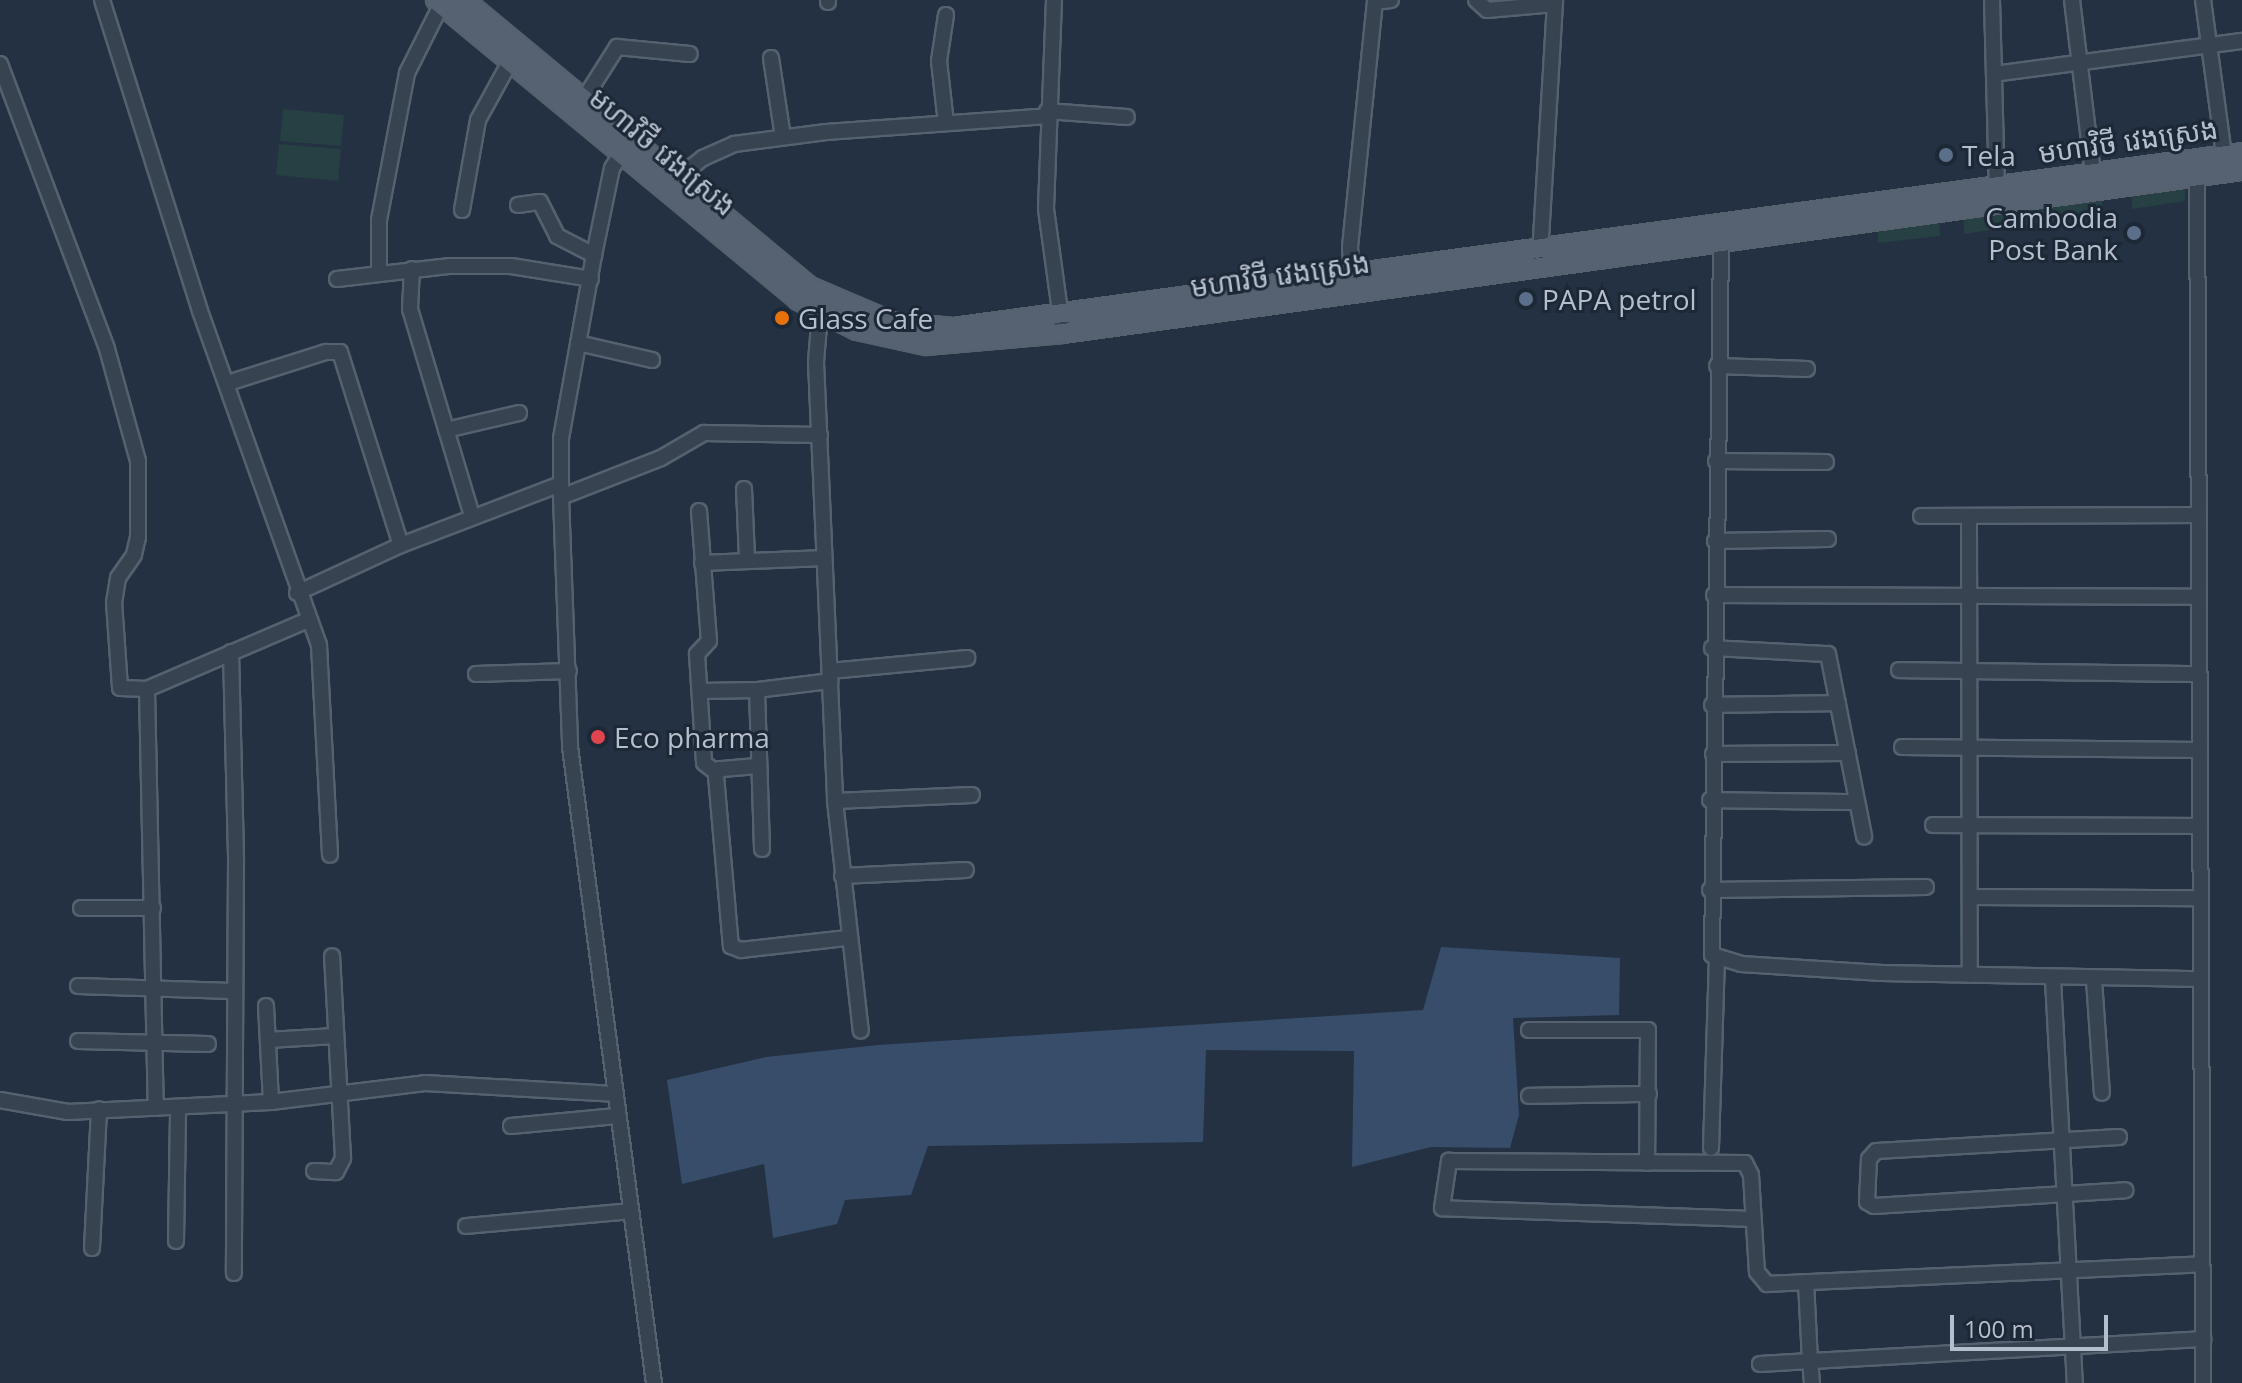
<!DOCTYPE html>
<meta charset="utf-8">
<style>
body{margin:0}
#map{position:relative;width:2242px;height:1383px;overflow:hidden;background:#243142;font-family:"Open Sans","Noto Sans Khmer",sans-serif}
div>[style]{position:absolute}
.green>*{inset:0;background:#264043}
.water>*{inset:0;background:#374d6a}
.roads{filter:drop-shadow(2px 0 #56616f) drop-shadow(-2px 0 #56616f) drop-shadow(0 2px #56616f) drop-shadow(0 -2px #56616f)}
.minor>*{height:14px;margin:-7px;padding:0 7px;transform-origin:7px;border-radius:7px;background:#384352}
.major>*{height:18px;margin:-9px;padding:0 9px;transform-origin:9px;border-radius:9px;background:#566272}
.dots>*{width:22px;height:22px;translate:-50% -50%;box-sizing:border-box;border:4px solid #1d2837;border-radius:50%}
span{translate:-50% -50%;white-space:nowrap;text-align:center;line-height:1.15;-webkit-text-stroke:6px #1d2837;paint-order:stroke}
.street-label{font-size:28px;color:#b5becc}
.poi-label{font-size:28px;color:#b5becc}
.left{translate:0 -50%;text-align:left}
.right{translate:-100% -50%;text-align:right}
.scale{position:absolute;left:1950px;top:1315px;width:158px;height:36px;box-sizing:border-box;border:4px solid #b5becc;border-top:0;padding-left:10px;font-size:24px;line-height:28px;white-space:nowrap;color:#b5becc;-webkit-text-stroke:6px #1d2837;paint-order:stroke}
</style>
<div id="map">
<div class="green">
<i style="clip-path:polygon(283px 109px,344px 115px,341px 146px,280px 141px)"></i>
<i style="clip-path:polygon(279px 144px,341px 149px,338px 181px,276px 175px)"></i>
<i style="clip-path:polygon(2185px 184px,2185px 201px,2132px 209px,2132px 191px)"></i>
<i style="clip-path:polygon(2102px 195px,2102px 213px,1964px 234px,1964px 215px)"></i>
<i style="clip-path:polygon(1939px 219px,1940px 236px,1878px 243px,1878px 226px)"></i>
</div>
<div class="water">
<i style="clip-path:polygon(1441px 947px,1620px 958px,1619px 1015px,1513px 1018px,1519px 1115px,1510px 1148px,1431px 1147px,1352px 1167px,1354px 1051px,1206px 1050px,1203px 1142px,928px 1146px,911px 1195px,845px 1200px,837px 1224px,773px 1238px,764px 1164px,682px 1184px,667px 1080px,766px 1057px,878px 1045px,1423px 1010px)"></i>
</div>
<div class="roads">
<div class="minor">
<i style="left:102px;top:0;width:326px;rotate:72.5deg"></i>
<i style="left:200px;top:311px;width:355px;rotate:70.4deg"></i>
<i style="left:319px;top:645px;width:210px;rotate:87deg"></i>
<i style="left:828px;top:0;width:2px;rotate:90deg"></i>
<i style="left:1054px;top:0;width:209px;rotate:92.2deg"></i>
<i style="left:1046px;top:209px;width:125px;rotate:82.2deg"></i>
<i style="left:1476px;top:0;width:15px;rotate:42deg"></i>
<i style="left:1487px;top:10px;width:68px;rotate:-5deg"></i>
<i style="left:1992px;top:0;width:196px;rotate:88.5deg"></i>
<i style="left:2072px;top:0;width:175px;rotate:83.1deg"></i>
<i style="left:2203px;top:0;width:157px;rotate:82.3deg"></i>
<i style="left:1375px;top:2px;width:16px;rotate:-7deg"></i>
<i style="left:946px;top:15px;width:47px;rotate:98.7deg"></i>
<i style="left:939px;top:61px;width:62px;rotate:83.6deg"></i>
<i style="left:771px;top:58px;width:80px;rotate:81.4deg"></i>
<i style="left:0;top:64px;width:304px;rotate:69.4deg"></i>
<i style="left:107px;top:349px;width:116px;rotate:74.5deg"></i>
<i style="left:138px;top:461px;width:76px;rotate:90deg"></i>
<i style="left:138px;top:537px;width:18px;rotate:103deg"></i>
<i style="left:134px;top:555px;width:28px;rotate:125deg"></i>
<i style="left:118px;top:578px;width:24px;rotate:99deg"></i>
<i style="left:114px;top:602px;width:86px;rotate:86deg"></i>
<i style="left:120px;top:688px;width:27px;rotate:2deg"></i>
<i style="left:147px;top:689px;width:419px;rotate:88.8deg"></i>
<i style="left:1994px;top:74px;width:250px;rotate:-7.6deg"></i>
<i style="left:584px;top:99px;width:62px;rotate:-57.6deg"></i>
<i style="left:617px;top:47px;width:73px;rotate:5.5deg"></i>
<i style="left:1047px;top:111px;width:80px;rotate:4.3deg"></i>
<i style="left:626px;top:146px;width:26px;rotate:122deg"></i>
<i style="left:612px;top:168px;width:89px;rotate:101.7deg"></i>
<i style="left:594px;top:255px;width:187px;rotate:100.2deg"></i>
<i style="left:561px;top:439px;width:58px;rotate:90deg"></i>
<i style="left:561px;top:497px;width:250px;rotate:87.9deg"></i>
<i style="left:570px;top:747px;width:642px;rotate:82.48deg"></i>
<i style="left:2197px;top:177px;width:1206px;rotate:89.71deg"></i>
<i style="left:678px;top:178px;width:32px;rotate:-39deg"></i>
<i style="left:703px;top:158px;width:34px;rotate:-24deg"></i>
<i style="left:734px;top:144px;width:93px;rotate:-7.4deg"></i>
<i style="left:826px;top:132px;width:222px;rotate:-4.1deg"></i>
<i style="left:518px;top:205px;width:22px;rotate:-8deg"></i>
<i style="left:540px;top:202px;width:38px;rotate:63deg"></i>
<i style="left:557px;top:236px;width:42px;rotate:27.2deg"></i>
<i style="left:462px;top:210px;width:91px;rotate:-79.9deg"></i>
<i style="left:478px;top:120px;width:68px;rotate:-61.2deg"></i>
<i style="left:1721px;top:242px;width:713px;rotate:90.72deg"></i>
<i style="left:1712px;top:955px;width:30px;rotate:17deg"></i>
<i style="left:1741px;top:964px;width:141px;rotate:3.7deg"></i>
<i style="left:1882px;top:973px;width:319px;rotate:1.1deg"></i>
<i style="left:1540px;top:255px;width:255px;rotate:-86.6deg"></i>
<i style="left:412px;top:269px;width:40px;rotate:92.9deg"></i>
<i style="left:410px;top:309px;width:216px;rotate:73.3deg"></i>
<i style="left:379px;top:272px;width:52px;rotate:-90deg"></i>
<i style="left:379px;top:220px;width:150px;rotate:-79.2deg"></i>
<i style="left:407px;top:73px;width:76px;rotate:-63.4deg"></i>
<i style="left:1352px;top:276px;width:29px;rotate:-94deg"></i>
<i style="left:1350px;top:247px;width:248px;rotate:-84.2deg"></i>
<i style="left:337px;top:279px;width:114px;rotate:-6.6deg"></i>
<i style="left:450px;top:266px;width:61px"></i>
<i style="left:511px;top:266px;width:81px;rotate:9.2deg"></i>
<i style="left:820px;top:313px;width:49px;rotate:94.7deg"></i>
<i style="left:816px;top:362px;width:439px;rotate:87.5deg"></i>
<i style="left:835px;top:801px;width:231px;rotate:83.6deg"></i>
<i style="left:578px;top:343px;width:76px;rotate:12.9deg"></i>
<i style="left:1717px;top:366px;width:90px;rotate:1.9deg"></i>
<i style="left:228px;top:383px;width:103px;rotate:-17.6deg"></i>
<i style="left:326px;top:352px;width:14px"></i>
<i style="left:340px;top:352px;width:202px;rotate:72.5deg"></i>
<i style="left:446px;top:430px;width:75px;rotate:-13.1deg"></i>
<i style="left:1716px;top:461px;width:110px;rotate:0.5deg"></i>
<i style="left:744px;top:489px;width:70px;rotate:87.5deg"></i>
<i style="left:561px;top:497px;width:107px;rotate:-21.3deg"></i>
<i style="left:661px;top:458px;width:50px;rotate:-30.2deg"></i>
<i style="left:704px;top:433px;width:116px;rotate:1deg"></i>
<i style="left:699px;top:511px;width:130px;rotate:85.6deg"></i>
<i style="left:709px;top:641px;width:18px;rotate:133deg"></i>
<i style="left:697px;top:654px;width:109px;rotate:86.3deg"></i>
<i style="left:704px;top:763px;width:16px;rotate:38deg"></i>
<i style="left:1921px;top:516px;width:278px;rotate:-0.2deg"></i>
<i style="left:1969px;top:517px;width:458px;rotate:89.9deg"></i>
<i style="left:1715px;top:541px;width:113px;rotate:-1deg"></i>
<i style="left:702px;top:563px;width:122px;rotate:-2.3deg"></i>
<i style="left:297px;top:593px;width:115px;rotate:-24.8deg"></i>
<i style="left:401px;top:545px;width:171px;rotate:-20.9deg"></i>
<i style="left:1714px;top:595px;width:485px;rotate:0.2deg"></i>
<i style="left:1712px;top:648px;width:116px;rotate:3deg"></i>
<i style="left:1828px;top:654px;width:186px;rotate:78.8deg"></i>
<i style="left:231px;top:652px;width:209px;rotate:88.6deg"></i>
<i style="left:236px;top:861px;width:412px;rotate:90.3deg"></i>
<i style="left:1899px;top:670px;width:300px;rotate:0.8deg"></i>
<i style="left:830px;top:671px;width:138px;rotate:-5.4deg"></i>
<i style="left:476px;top:674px;width:93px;rotate:-1.8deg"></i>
<i style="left:147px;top:689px;width:175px;rotate:-23.2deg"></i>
<i style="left:701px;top:691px;width:56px;rotate:-1deg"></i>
<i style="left:1712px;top:705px;width:126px;rotate:-0.9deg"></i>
<i style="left:1902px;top:747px;width:298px;rotate:0.6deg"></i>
<i style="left:1713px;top:754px;width:135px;rotate:-0.4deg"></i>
<i style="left:757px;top:766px;width:38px;rotate:175deg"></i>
<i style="left:719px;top:769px;width:8px;rotate:113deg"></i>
<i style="left:716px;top:776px;width:171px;rotate:85deg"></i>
<i style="left:731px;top:946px;width:11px;rotate:22deg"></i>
<i style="left:741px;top:950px;width:107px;rotate:-6.5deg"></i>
<i style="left:1710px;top:800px;width:147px;rotate:0.8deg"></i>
<i style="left:835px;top:801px;width:137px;rotate:-2.5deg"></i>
<i style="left:1933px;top:825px;width:267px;rotate:0.2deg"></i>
<i style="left:762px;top:849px;width:159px;rotate:-91.8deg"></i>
<i style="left:757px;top:690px;width:74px;rotate:-7deg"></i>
<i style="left:842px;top:876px;width:124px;rotate:-2.8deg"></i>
<i style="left:1710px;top:890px;width:216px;rotate:-0.8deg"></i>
<i style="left:1972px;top:897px;width:228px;rotate:0.3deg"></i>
<i style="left:81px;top:908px;width:72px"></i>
<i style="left:2053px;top:980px;width:404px;rotate:86.9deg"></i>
<i style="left:2094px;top:980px;width:113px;rotate:86deg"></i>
<i style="left:78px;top:986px;width:154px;rotate:1.9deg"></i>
<i style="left:266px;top:1006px;width:96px;rotate:87deg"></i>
<i style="left:1529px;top:1030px;width:119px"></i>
<i style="left:1648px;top:1030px;width:133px;rotate:90.4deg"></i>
<i style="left:268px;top:1040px;width:67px;rotate:-3.4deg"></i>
<i style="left:78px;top:1041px;width:130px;rotate:1.3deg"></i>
<i style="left:1529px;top:1096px;width:120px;rotate:-1deg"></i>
<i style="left:0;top:1100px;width:69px;rotate:10deg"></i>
<i style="left:68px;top:1112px;width:203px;rotate:-2.8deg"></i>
<i style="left:271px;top:1102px;width:155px;rotate:-7deg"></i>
<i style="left:425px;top:1083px;width:189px;rotate:3.3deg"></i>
<i style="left:511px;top:1126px;width:106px;rotate:-5.4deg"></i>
<i style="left:2119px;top:1137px;width:243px;rotate:176.7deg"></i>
<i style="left:1876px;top:1151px;width:11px;rotate:131deg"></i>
<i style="left:1869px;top:1159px;width:43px;rotate:92.7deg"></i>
<i style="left:1867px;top:1202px;width:8px;rotate:30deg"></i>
<i style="left:1874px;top:1206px;width:252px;rotate:-3.6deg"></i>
<i style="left:1711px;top:1148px;width:189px;rotate:-88.2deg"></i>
<i style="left:314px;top:1171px;width:22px;rotate:3deg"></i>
<i style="left:336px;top:1172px;width:16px;rotate:-63deg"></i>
<i style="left:343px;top:1158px;width:202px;rotate:-93.1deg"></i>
<i style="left:1753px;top:1219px;width:311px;rotate:-178deg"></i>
<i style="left:1442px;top:1208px;width:48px;rotate:-81.5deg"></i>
<i style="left:1449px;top:1161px;width:296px;rotate:0.4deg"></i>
<i style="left:1745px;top:1163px;width:13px;rotate:63deg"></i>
<i style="left:1751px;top:1175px;width:97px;rotate:86.5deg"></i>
<i style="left:1757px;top:1272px;width:16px;rotate:50deg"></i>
<i style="left:1767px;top:1284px;width:435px;rotate:-2.6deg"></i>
<i style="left:466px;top:1226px;width:165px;rotate:-5.2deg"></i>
<i style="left:176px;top:1241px;width:134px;rotate:-89.1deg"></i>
<i style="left:92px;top:1248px;width:139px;rotate:-87.1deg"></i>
<i style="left:1760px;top:1364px;width:50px;rotate:-3.4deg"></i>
<i style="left:1810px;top:1361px;width:79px;rotate:-92.9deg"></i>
<i style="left:1812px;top:1383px;width:22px;rotate:-95deg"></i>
<i style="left:1810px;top:1361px;width:394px;rotate:-3.2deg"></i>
</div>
<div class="major">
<i style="left:436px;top:0;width:470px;rotate:39.6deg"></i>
<i style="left:798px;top:300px;width:66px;rotate:27deg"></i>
<i style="left:857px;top:330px;width:71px;rotate:12.3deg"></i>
<i style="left:926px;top:345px;width:138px;rotate:-5deg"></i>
<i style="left:1063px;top:333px;width:1190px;rotate:-7.87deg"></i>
<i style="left:464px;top:0;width:450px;rotate:39.7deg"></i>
<i style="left:810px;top:287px;width:89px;rotate:23.1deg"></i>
<i style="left:892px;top:322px;width:61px;rotate:5.6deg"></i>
<i style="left:953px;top:328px;width:1301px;rotate:-7.73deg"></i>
</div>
</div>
<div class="dots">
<i style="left:1946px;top:155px;background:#5c6f8a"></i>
<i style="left:2134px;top:233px;background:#5c6f8a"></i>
<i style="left:1526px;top:299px;background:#5c6f8a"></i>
<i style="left:782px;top:318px;background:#e8710a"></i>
<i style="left:598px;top:737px;background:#e0444e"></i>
</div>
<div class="street-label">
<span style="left:2128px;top:140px;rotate:-8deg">មហាវិថី វេងស្រេង</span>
<span style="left:663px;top:151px;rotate:40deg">មហាវិថី វេងស្រេង</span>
<span style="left:1280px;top:274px;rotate:-8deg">មហាវិថី វេងស្រេង</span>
</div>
<div class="poi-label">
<span class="left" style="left:1962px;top:155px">Tela</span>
<span class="right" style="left:2118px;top:233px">Cambodia<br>Post Bank</span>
<span class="left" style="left:1542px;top:299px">PAPA petrol</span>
<span class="left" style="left:798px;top:318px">Glass Cafe</span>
<span class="left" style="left:614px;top:737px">Eco pharma</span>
</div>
<div class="scale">100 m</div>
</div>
